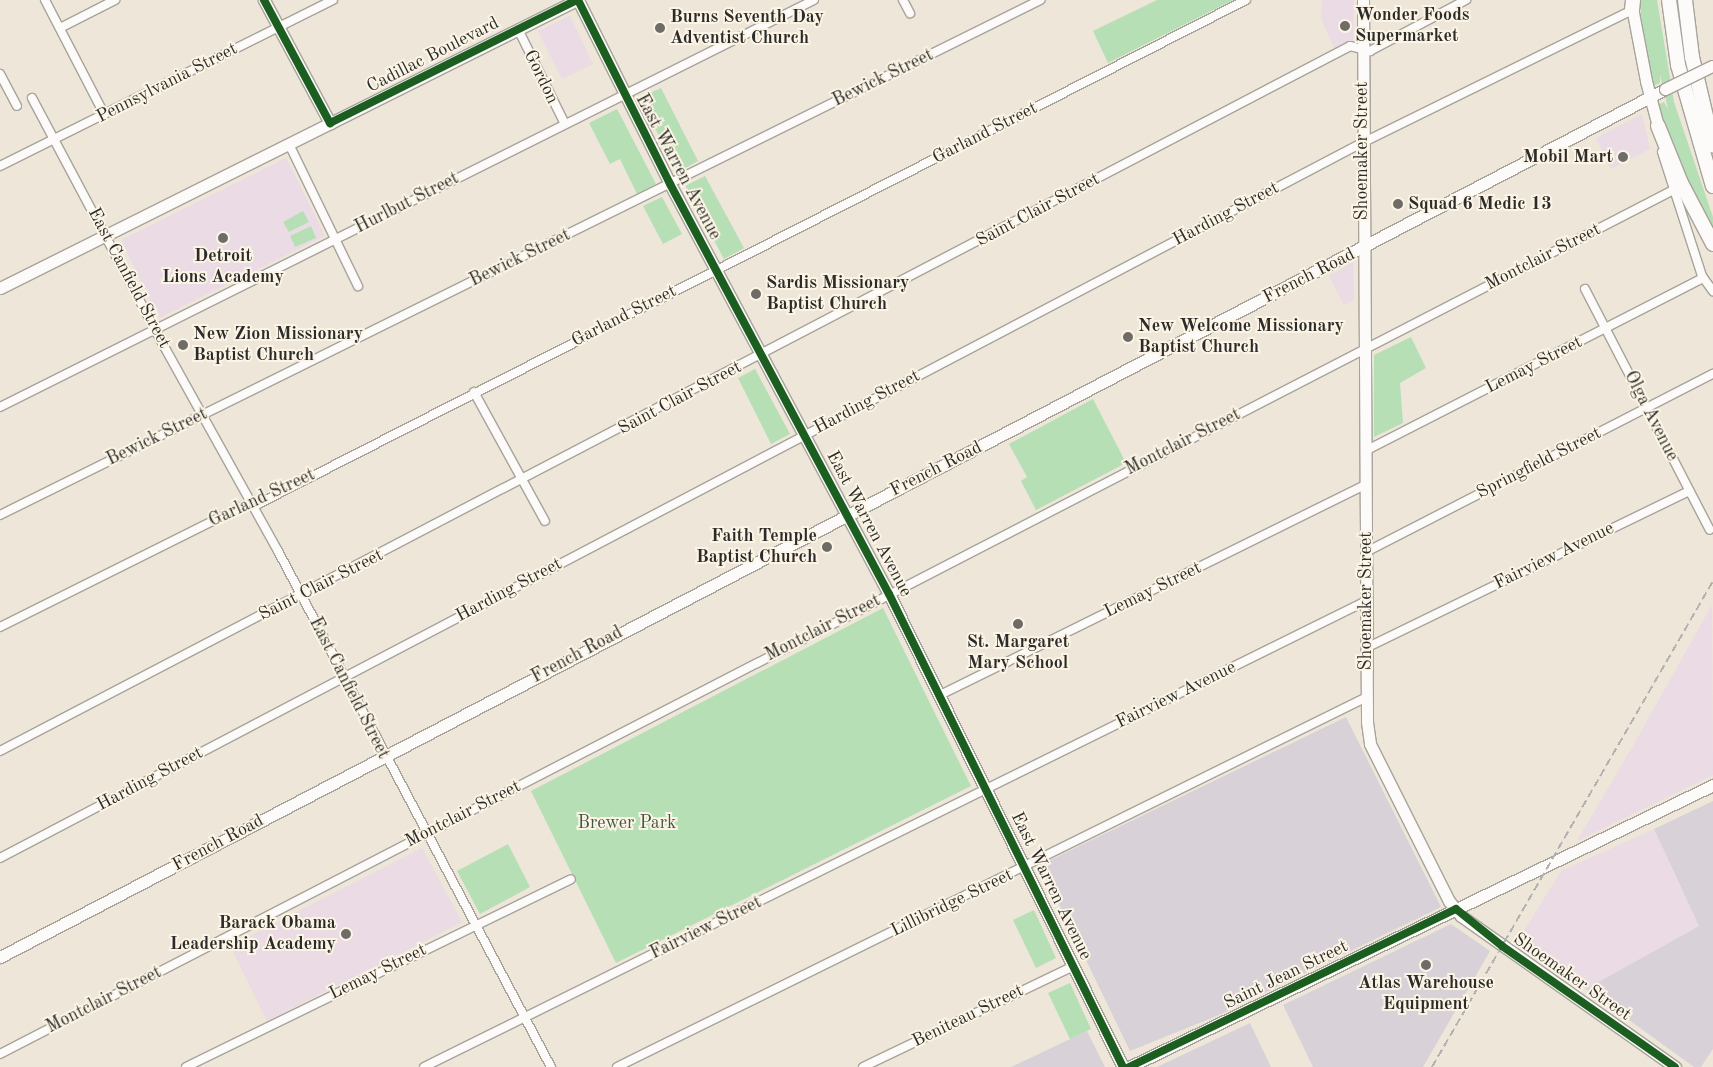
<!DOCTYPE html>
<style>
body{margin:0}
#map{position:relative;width:1713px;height:1067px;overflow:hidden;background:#ede6d9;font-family:"Old Standard TT",serif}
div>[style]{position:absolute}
.built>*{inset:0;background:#eadbe5}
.industrial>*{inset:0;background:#d9d1d8}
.green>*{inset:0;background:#b7dfb6}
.roads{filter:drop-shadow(1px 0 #a7a39b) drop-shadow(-1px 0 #a7a39b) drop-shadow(0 1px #a7a39b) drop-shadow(0 -1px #a7a39b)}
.street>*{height:8px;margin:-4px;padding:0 4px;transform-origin:4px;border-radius:4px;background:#fcfbf9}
.secondary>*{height:11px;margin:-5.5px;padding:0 5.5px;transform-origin:5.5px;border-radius:5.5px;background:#fcfbf9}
.highway>*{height:14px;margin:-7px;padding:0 7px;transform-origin:7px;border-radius:7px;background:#fcfbf9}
.rail>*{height:2px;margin-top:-1px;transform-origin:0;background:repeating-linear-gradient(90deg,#b4b3b1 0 8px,transparent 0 12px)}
.bridges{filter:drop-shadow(1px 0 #a7a39b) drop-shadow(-1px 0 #a7a39b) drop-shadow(0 1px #a7a39b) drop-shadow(0 -1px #a7a39b)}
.secondary-bridge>*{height:11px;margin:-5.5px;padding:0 5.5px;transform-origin:5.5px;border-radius:5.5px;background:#fcfbf9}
.cycleway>*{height:8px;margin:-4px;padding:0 4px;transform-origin:4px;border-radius:4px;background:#1b5e20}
.dots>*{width:14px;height:14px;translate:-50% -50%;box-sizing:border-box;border:2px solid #fcf5e5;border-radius:50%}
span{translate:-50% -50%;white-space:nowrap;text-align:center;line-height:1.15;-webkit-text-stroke:4px #fcf5e5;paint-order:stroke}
.poi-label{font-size:18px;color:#2b2b2b;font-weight:700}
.left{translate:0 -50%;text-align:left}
.right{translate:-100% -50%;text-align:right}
.street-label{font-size:18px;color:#2b2b2b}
.park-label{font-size:18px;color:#435746}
</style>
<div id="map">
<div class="built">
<i style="clip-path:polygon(1322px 0,1354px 0,1353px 40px,1335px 50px,1321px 18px)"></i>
<i style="clip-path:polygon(570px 16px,593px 64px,562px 79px,538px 31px)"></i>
<i style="clip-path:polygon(1642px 114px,1650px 149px,1611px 169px,1596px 138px)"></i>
<i style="clip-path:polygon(286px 158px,325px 236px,159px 318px,121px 240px)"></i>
<i style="clip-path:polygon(1353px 262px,1354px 300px,1344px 305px,1329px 276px)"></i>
<i style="clip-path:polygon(1712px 605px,1713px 775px,1577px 841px,1634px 744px)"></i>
<i style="clip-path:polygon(1654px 829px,1699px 926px,1586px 989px,1516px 944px,1561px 871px)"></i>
<i style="clip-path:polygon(422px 848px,462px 922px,267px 1021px,230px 946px)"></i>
</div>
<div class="industrial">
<i style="clip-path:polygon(1346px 717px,1441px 907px,1219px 1015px,1130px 1051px,1040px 865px)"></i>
<i style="clip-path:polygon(1713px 801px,1713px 1049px,1701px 1067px,1694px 1067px,1586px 989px,1699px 926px,1654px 829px)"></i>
<i style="clip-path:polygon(1451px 924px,1490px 951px,1423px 1067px,1313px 1067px,1283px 1005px)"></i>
<i style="clip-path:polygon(1250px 1023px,1271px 1067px,1157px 1067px)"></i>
<i style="clip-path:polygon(1087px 1031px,1105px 1067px,1011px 1067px)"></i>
</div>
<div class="green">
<i style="clip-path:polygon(1157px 0,1233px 0,1108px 63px,1093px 31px)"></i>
<i style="clip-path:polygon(1640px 0,1657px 0,1674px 102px,1713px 217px,1713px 242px,1657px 105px,1664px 102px,1668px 109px,1660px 75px,1660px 83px,1653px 86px,1642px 29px)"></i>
<i style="clip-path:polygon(661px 88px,698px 161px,678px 172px,639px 98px)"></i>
<i style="clip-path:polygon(617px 109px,656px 184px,637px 194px,620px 159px,610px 164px,589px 123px)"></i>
<i style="clip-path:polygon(705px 176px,744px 248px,724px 259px,685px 186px)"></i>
<i style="clip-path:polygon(662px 197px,682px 234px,663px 244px,643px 206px)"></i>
<i style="clip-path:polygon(303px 211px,309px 222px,289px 232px,283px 222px)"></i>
<i style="clip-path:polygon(311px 226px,316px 238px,295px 247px,290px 236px)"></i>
<i style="clip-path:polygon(1411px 337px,1426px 368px,1400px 383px,1403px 423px,1374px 437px,1374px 355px)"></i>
<i style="clip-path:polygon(755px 369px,790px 434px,771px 444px,738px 378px)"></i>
<i style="clip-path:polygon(1093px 399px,1126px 463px,1036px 510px,1021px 481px,1027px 477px,1009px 444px)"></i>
<i style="clip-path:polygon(883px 608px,971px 786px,616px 963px,531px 791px)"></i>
<i style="clip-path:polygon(508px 844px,530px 887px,480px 914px,457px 871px)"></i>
<i style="clip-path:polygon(1034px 910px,1056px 958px,1036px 968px,1013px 920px)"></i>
<i style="clip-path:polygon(1070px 983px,1091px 1029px,1070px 1039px,1048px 993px)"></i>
</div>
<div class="roads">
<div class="street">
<i style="left:45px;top:0;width:128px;rotate:62.6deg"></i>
<i style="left:903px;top:0;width:15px;rotate:62deg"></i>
<i style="left:60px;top:28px;width:62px;rotate:-27deg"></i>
<i style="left:518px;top:29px;width:106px;rotate:63.7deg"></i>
<i style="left:0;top:74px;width:36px;rotate:62deg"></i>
<i style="left:32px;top:98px;width:273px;rotate:62deg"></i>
<i style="left:160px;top:339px;width:243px;rotate:60.9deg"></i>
<i style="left:278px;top:551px;width:584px;rotate:62.12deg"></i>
<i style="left:289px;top:144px;width:158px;rotate:64.1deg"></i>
<i style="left:1662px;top:152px;width:130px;rotate:72.1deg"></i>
<i style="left:1702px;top:276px;width:19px;rotate:54deg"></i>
<i style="left:0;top:166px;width:372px;rotate:-26.5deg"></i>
<i style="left:1585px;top:289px;width:271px;rotate:62.6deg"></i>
<i style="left:474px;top:392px;width:147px;rotate:61.2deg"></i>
<i style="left:0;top:407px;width:910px;rotate:-26.57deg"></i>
<i style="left:1365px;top:451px;width:380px;rotate:-27.1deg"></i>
<i style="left:0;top:515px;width:1161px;rotate:-26.34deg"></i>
<i style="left:1366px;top:552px;width:390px;rotate:-27.2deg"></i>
<i style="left:0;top:627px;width:274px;rotate:-26.5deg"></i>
<i style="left:245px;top:505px;width:13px;rotate:-4deg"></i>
<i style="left:258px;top:504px;width:1109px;rotate:-27.03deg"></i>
<i style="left:1366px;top:648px;width:359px;rotate:-25.9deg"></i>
<i style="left:940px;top:695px;width:474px;rotate:-26.3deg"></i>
<i style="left:0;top:751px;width:1523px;rotate:-27.57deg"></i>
<i style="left:1350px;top:46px;width:21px;rotate:14deg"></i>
<i style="left:1370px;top:51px;width:109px;rotate:-28deg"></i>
<i style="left:0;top:858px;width:1538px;rotate:-27.7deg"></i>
<i style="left:1362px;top:143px;width:301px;rotate:-26.2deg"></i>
<i style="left:0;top:1054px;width:1883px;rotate:-27.31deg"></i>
<i style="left:186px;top:1067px;width:428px;rotate:-26deg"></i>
<i style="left:424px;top:1067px;width:1051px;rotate:-26.32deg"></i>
<i style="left:617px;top:1067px;width:836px;rotate:-26.26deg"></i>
<i style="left:863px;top:1067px;width:234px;rotate:-25.6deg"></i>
</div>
<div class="secondary">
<i style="left:264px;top:0;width:140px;rotate:61.8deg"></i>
<i style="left:578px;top:0;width:206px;rotate:63.4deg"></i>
<i style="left:670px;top:184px;width:465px;rotate:61.9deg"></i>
<i style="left:889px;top:594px;width:528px;rotate:63.68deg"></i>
<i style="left:1363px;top:0;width:722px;rotate:89.68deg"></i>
<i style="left:1367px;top:722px;width:22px;rotate:82deg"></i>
<i style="left:1370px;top:744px;width:176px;rotate:63.3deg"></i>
<i style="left:1449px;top:901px;width:19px;rotate:51deg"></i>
<i style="left:1461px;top:916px;width:262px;rotate:35.2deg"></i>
<i style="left:1631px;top:2px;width:80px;rotate:79.2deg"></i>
<i style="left:1646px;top:81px;width:47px;rotate:75.1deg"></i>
<i style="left:0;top:288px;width:645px;rotate:-26.53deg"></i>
<i style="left:0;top:957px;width:1878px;rotate:-27.53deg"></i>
<i style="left:1129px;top:1067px;width:649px;rotate:-25.77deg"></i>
</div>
<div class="highway">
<i style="left:1669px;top:0;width:66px;rotate:82.1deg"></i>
<i style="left:1678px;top:65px;width:126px;rotate:73.9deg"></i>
<i style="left:1685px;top:0;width:57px;rotate:83deg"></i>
<i style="left:1692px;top:57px;width:91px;rotate:76.7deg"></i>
<i style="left:1632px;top:10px;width:10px;rotate:-84deg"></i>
<i style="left:1658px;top:126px;width:61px;rotate:68deg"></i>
<i style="left:1681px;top:183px;width:69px;rotate:62.3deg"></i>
</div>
</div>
<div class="rail">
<i style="left:1432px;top:1067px;width:561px;rotate:-59.96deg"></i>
</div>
<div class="bridges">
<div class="secondary-bridge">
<i style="left:1665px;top:89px;width:52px;rotate:-26.1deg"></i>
</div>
</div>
<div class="cycleway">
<i style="left:264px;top:0;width:140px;rotate:61.8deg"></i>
<i style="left:330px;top:123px;width:276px;rotate:-26.5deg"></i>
<i style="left:578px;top:0;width:206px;rotate:63.4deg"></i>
<i style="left:670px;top:184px;width:465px;rotate:61.9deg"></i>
<i style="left:889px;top:594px;width:528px;rotate:63.68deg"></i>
<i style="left:1129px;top:1067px;width:363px;rotate:-25.8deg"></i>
<i style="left:1456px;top:909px;width:59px;rotate:38.8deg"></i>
<i style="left:1502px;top:946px;width:211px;rotate:35deg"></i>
</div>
<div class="dots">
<i style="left:1345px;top:26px;background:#6f6c68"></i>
<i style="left:660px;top:28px;background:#6f6c68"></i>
<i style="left:1623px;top:157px;background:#6f6c68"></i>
<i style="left:1398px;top:204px;background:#6f6c68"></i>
<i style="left:223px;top:238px;background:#6f6c68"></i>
<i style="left:756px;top:294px;background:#6f6c68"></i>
<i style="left:1128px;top:337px;background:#6f6c68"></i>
<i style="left:183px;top:345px;background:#6f6c68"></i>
<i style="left:827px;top:547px;background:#6f6c68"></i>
<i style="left:1018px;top:624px;background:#6f6c68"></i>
<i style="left:346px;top:934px;background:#6f6c68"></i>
<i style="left:1426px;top:965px;background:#6f6c68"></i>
</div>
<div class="poi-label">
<span class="left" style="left:1355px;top:26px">Wonder Foods<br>Supermarket</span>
<span class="left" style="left:670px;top:28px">Burns Seventh Day<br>Adventist Church</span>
<span class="right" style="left:1613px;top:157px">Mobil Mart</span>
<span class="left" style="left:1408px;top:204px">Squad 6 Medic 13</span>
<span style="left:223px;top:267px">Detroit<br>Lions Academy</span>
<span class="left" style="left:766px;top:294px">Sardis Missionary<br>Baptist Church</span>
<span class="left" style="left:1138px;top:337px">New Welcome Missionary<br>Baptist Church</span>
<span class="left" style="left:193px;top:345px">New Zion Missionary<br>Baptist Church</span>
<span class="right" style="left:817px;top:547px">Faith Temple<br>Baptist Church</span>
<span style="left:1018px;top:653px">St. Margaret<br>Mary School</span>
<span class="right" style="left:336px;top:934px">Barack Obama<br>Leadership Academy</span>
<span style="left:1426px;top:994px">Atlas Warehouse<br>Equipment</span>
</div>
<div class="street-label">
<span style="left:433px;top:55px;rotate:-27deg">Cadillac Boulevard</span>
<span style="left:541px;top:77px;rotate:64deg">Gordon</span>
<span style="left:883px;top:78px;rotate:-26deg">Bewick Street</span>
<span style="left:167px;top:83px;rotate:-27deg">Pennsylvania Street</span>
<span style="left:985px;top:133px;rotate:-27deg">Garland Street</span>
<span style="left:1362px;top:151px;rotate:-90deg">Shoemaker Street</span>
<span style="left:678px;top:167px;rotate:62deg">East Warren Avenue</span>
<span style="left:407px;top:203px;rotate:-27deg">Hurlbut Street</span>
<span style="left:1038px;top:210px;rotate:-28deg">Saint Clair Street</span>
<span style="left:1226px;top:214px;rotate:-28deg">Harding Street</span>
<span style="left:1543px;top:257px;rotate:-27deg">Montclair Street</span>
<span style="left:520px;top:258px;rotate:-26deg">Bewick Street</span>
<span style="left:1309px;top:276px;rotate:-27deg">French Road</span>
<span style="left:129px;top:278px;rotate:62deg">East Canfield Street</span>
<span style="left:624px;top:316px;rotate:-27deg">Garland Street</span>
<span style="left:1534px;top:365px;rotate:-27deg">Lemay Street</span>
<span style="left:680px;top:398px;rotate:-28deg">Saint Clair Street</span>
<span style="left:867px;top:402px;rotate:-28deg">Harding Street</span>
<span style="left:1651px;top:416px;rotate:63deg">Olga Avenue</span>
<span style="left:157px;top:437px;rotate:-26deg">Bewick Street</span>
<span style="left:1183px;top:442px;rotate:-27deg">Montclair Street</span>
<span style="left:1539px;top:463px;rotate:-27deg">Springfield Street</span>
<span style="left:936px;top:469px;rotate:-27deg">French Road</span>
<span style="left:262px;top:498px;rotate:-25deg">Garland Street</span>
<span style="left:869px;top:524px;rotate:62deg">East Warren Avenue</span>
<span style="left:1554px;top:556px;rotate:-26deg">Fairview Avenue</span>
<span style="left:321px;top:585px;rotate:-27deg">Saint Clair Street</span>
<span style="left:509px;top:590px;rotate:-28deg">Harding Street</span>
<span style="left:1153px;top:590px;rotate:-26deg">Lemay Street</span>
<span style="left:1366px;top:601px;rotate:-90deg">Shoemaker Street</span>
<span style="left:823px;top:628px;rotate:-27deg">Montclair Street</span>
<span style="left:577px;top:655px;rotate:-28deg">French Road</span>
<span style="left:349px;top:688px;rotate:63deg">East Canfield Street</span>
<span style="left:1176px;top:695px;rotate:-26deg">Fairview Avenue</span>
<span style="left:150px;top:779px;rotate:-28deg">Harding Street</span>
<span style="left:463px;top:814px;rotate:-27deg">Montclair Street</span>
<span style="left:218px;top:843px;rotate:-28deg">French Road</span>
<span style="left:1051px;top:886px;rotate:64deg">East Warren Avenue</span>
<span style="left:952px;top:903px;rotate:-26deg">Lillibridge Street</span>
<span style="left:706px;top:928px;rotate:-26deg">Fairview Street</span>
<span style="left:378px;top:972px;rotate:-26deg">Lemay Street</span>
<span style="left:1286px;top:975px;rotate:-26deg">Saint Jean Street</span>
<span style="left:1572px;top:977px;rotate:35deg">Shoemaker Street</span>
<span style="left:104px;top:1000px;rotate:-27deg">Montclair Street</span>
<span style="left:968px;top:1016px;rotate:-26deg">Beniteau Street</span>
</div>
<div class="park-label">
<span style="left:627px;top:823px">Brewer Park</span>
</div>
</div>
